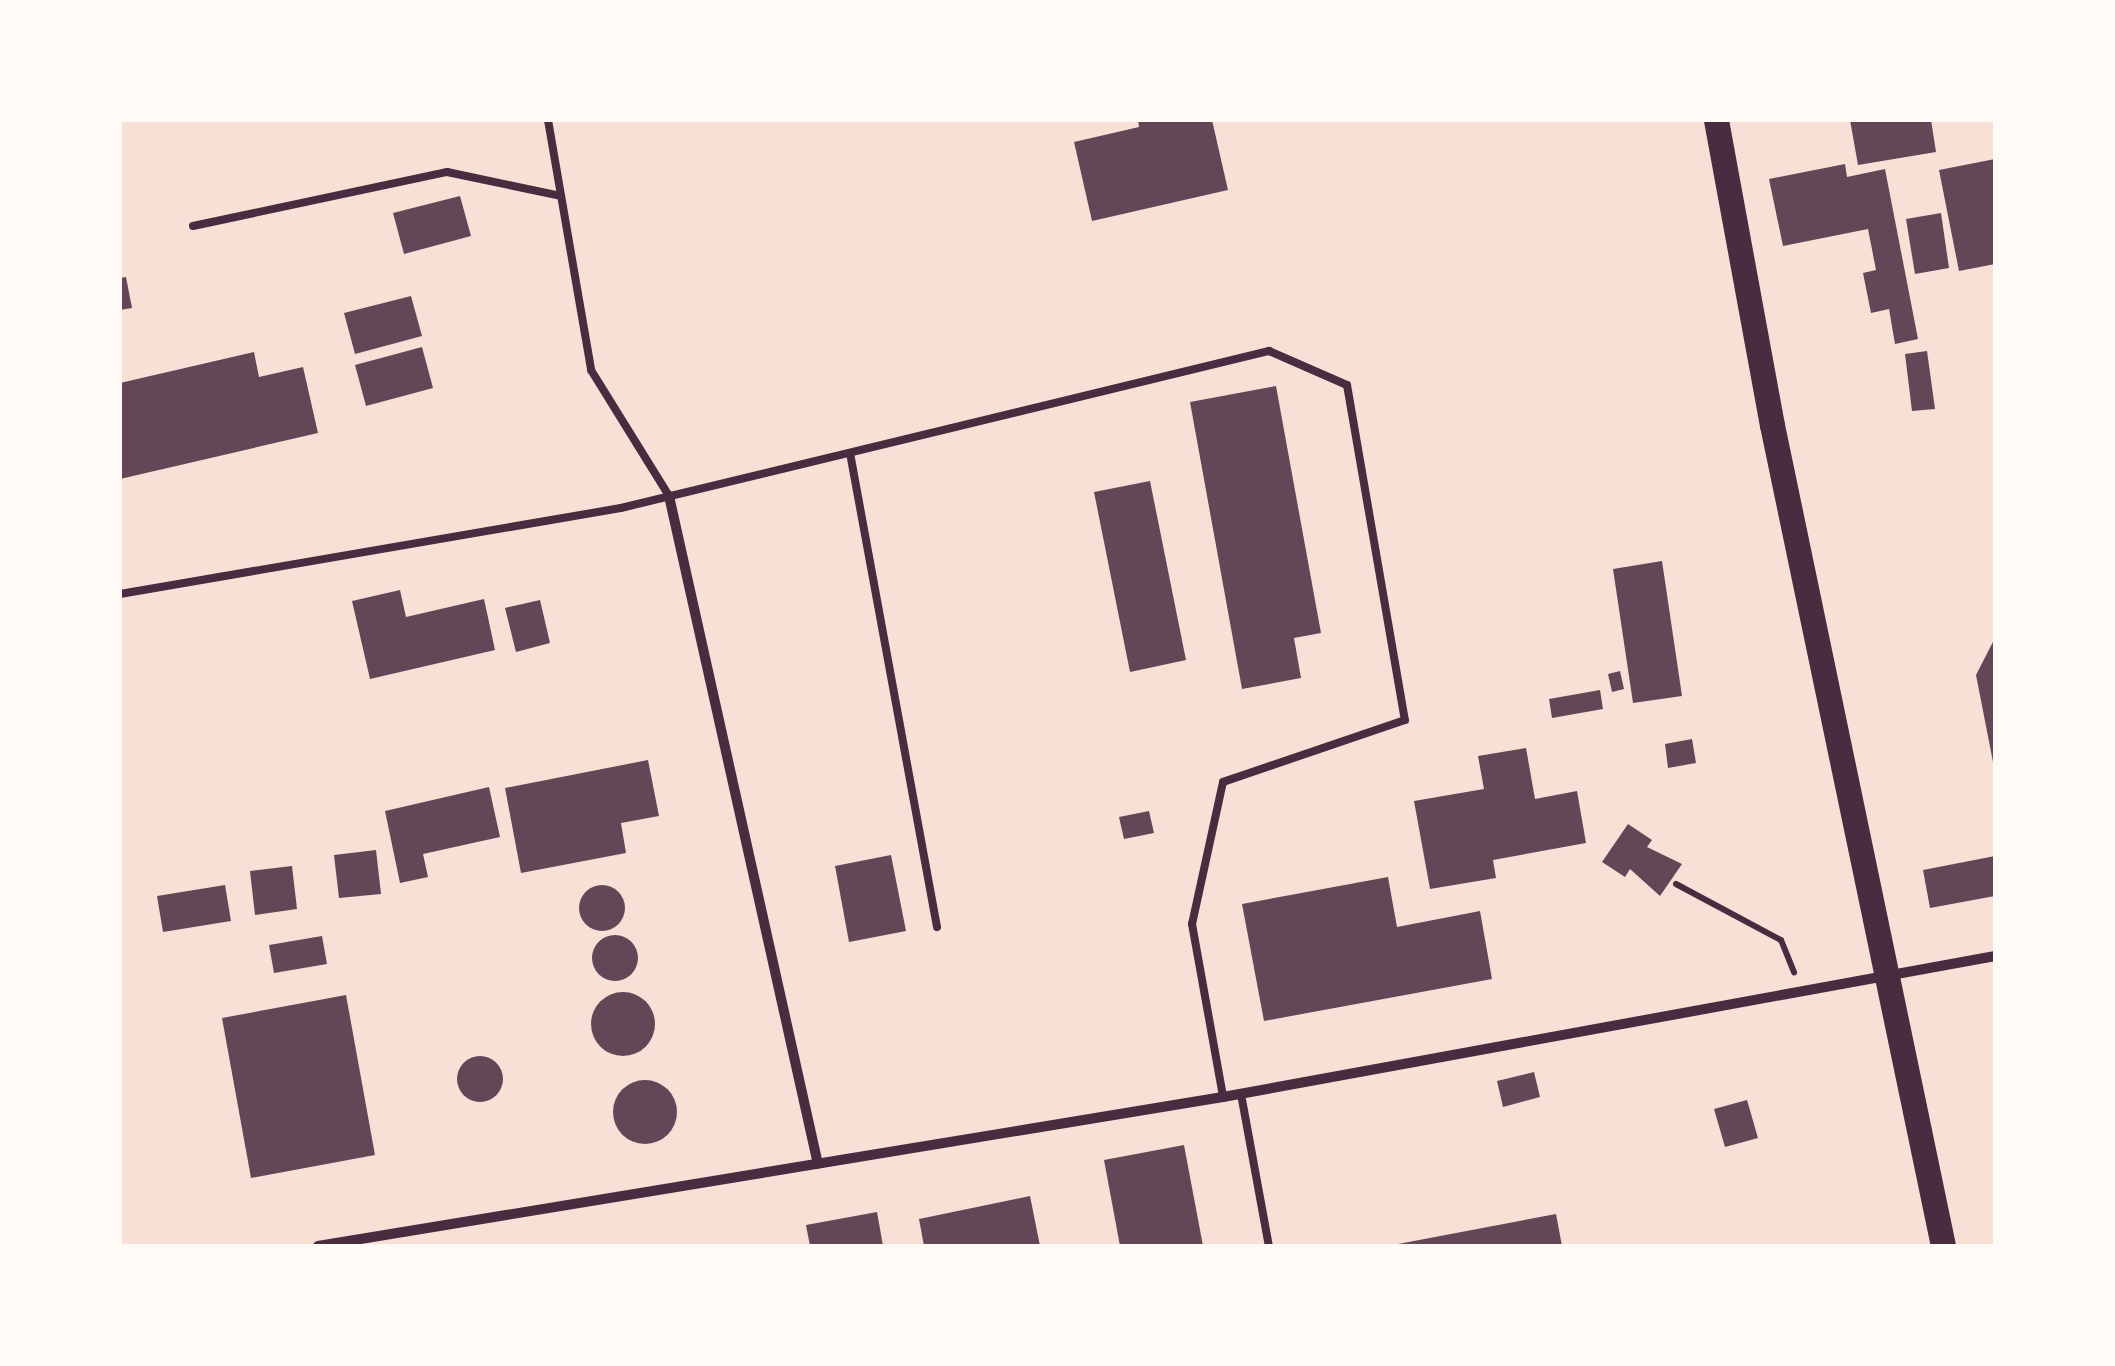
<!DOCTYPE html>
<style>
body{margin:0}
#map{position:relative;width:2115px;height:1366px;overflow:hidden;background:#f7e1d7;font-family:"Golos Text",sans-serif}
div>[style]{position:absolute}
.building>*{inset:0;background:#644757}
.round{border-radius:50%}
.path>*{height:6px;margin:-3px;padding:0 3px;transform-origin:3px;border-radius:3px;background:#4a2c40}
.service>*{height:8px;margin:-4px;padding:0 4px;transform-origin:4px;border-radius:4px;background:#4a2c40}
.minor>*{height:10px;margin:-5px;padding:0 5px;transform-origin:5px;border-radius:5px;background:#4a2c40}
.primary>*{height:25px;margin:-12.5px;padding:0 12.5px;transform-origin:12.5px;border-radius:12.5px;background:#4a2c40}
span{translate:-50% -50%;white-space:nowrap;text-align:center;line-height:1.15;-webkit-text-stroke:8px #fffaf5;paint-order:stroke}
.frame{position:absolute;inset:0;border:122px solid #fffaf5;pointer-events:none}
</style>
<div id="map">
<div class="building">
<i style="clip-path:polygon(1138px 120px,1212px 120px,1228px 190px,1092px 221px,1074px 142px,1139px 127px)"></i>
<i style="clip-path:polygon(1850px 120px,1931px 120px,1936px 152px,1858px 165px)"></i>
<i style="clip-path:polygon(1995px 159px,1995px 264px,1959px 271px,1939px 170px)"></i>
<i style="clip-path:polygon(1845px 164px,1847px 177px,1885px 169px,1918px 339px,1895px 344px,1889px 309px,1871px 313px,1863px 273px,1876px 270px,1868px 229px,1783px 246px,1769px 179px)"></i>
<i style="clip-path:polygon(460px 196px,471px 236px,404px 254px,393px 213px)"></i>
<i style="clip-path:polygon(1941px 213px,1949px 268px,1915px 274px,1906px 219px)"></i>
<i style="clip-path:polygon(126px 277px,132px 308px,120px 310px,120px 278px)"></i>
<i style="clip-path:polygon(411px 296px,422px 336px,355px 354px,344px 313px)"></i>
<i style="clip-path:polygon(422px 347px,433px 388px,366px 406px,355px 365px)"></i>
<i style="clip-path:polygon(1927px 351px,1935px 409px,1912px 411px,1905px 354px)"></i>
<i style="clip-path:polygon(254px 352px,259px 377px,303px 367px,318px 433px,120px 479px,120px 383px)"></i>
<i style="clip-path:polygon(1276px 386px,1321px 633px,1294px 638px,1301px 678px,1242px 689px,1190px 402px)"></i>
<i style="clip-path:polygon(1150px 481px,1186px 660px,1130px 672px,1094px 492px)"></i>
<i style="clip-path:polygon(1662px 561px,1682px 696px,1633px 703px,1613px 569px)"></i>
<i style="clip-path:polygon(400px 590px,406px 617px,484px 599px,495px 650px,370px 679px,352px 601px)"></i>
<i style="clip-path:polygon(540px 600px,550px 643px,516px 652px,505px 608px)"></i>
<i style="clip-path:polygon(1995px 638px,1995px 762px,1993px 762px,1976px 675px)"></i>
<i style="clip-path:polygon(1620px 671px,1624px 689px,1612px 692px,1608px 674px)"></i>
<i style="clip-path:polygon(1600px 690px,1603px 709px,1552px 718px,1549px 699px)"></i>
<i style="clip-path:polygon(1692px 739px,1696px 763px,1668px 768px,1665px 744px)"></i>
<i style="clip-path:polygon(1526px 748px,1535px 799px,1577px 791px,1586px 843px,1493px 860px,1496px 878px,1430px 889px,1414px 801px,1484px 789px,1478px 756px)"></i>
<i style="clip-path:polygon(648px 760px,659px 816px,621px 823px,626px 853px,521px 873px,505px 788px)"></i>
<i style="clip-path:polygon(489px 787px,500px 837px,423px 854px,428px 877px,400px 883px,385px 811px)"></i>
<i style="clip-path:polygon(1149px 811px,1154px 833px,1124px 839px,1119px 817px)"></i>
<i style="clip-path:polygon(1628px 824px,1652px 840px,1647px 847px,1682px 864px,1660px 896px,1630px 869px,1625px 877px,1602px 862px)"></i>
<i style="clip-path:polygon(376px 850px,381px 894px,339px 898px,334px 855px)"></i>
<i style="clip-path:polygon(891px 855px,906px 931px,849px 942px,835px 866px)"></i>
<i style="clip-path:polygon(1995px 856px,1995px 896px,1930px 908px,1923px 870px)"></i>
<i style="clip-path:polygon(292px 866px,297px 909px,255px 915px,250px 871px)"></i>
<i style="clip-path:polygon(1388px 877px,1397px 927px,1480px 911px,1492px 979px,1264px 1021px,1242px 904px)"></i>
<i style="clip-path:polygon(225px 885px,231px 921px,163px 932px,157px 896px)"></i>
<i class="round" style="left:579px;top:885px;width:46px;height:46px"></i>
<i class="round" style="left:592px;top:935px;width:46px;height:46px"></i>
<i style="clip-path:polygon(322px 936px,327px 964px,274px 973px,269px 945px)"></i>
<i class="round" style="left:591px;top:992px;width:64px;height:64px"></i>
<i style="clip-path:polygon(346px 995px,375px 1155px,251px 1178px,222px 1018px)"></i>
<i class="round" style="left:457px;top:1056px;width:46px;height:46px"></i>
<i style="clip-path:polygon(1534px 1072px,1540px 1097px,1503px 1107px,1497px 1081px)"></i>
<i class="round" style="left:613px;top:1080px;width:64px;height:64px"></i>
<i style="clip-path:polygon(1747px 1100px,1758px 1138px,1725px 1147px,1714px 1109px)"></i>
<i style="clip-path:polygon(1184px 1145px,1203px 1246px,1120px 1246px,1104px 1160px)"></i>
<i style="clip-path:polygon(1030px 1196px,1040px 1246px,924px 1246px,919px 1219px)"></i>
<i style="clip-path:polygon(877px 1212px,883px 1246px,810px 1246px,806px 1225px)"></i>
<i style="clip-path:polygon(1556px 1214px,1562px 1246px,1398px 1246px,1398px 1244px)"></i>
</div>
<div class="path">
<i style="left:1676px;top:884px;width:119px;rotate:28.1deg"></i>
<i style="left:1781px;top:940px;width:35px;rotate:68deg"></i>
</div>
<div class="service">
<i style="left:548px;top:120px;width:254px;rotate:80.2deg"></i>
<i style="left:591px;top:370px;width:148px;rotate:58.2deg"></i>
<i style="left:193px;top:226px;width:260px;rotate:-12deg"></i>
<i style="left:447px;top:172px;width:116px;rotate:11.9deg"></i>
<i style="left:850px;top:453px;width:482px;rotate:79.6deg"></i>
<i style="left:120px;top:594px;width:508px;rotate:-9.74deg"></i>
<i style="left:621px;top:508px;width:667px;rotate:-13.62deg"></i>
<i style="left:1269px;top:351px;width:85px;rotate:23.6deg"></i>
<i style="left:1347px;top:385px;width:340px;rotate:80.2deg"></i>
<i style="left:1405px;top:720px;width:192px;rotate:161.2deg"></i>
<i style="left:1223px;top:782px;width:145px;rotate:102.3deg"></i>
<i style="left:1192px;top:924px;width:176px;rotate:79.8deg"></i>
<i style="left:1241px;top:1094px;width:155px;rotate:79.6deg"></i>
</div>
<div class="minor">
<i style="left:669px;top:496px;width:684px;rotate:77.43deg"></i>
<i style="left:318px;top:1246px;width:917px;rotate:-9.35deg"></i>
<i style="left:1223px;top:1097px;width:785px;rotate:-10.35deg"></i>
</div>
<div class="primary">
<i style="left:1716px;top:120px;width:310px;rotate:79.6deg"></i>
<i style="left:1772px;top:425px;width:839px;rotate:78.23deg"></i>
</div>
<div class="frame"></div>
</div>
